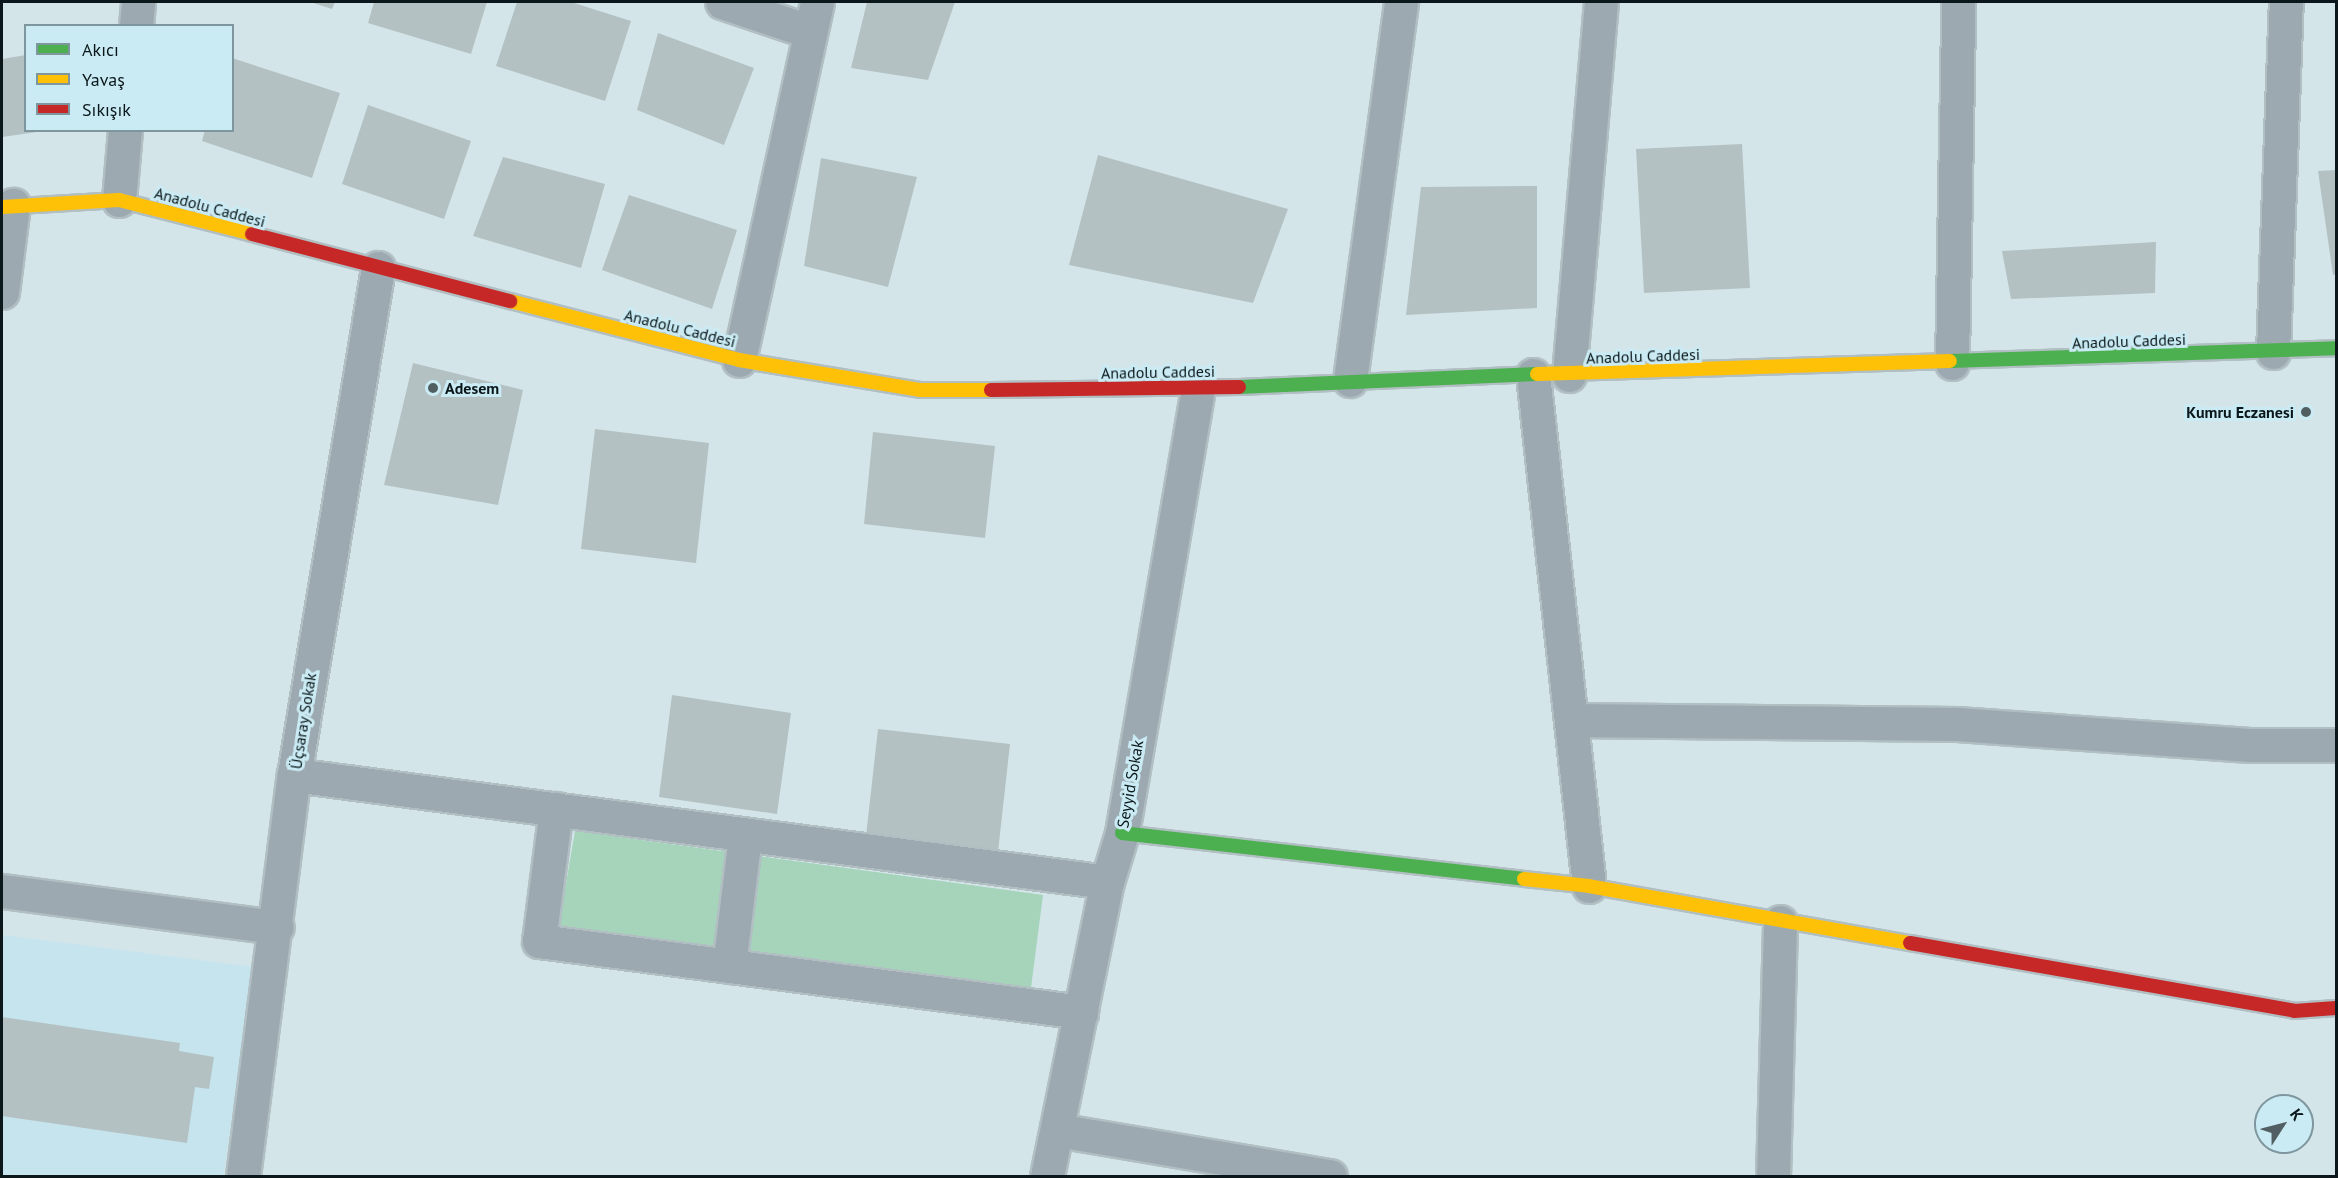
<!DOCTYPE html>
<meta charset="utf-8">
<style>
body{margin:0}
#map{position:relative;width:2338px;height:1178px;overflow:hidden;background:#d4e5ea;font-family:"PT Sans",sans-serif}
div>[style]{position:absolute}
.built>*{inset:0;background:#c5e4ed}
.green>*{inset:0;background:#a5d4bb}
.building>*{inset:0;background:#b4c1c3}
.roads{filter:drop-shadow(2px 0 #b1bfc3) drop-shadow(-2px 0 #b1bfc3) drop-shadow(0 2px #b1bfc3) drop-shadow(0 -2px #b1bfc3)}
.street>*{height:33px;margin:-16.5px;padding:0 16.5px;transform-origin:16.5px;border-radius:16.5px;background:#9da9b1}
.fast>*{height:14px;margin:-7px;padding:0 7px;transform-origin:7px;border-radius:7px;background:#4caf50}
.slow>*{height:14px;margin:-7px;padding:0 7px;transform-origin:7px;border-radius:7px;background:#ffc107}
.jam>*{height:14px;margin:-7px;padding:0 7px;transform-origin:7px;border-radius:7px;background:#c62828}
.dots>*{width:16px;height:16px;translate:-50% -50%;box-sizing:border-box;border:3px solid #caebf4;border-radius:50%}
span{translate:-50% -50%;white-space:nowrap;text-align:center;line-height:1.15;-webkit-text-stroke:6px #caebf4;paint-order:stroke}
.street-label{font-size:16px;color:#0b171a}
.poi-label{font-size:16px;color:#0b171a;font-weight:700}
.left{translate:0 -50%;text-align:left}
.right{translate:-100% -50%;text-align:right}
.frame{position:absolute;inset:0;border:3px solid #0b171a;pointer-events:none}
.legend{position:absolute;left:24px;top:24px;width:210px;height:108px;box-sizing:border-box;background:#caebf4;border:2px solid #7e969d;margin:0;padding:8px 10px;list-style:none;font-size:18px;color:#0b171a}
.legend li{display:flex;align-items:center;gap:12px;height:30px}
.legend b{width:30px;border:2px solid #7e969d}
.north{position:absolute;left:2254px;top:1094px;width:60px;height:60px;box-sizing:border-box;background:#caebf4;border:2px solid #7e969d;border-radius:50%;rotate:54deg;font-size:16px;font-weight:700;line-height:24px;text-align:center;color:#0b171a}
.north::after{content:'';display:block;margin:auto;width:21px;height:27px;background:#515f63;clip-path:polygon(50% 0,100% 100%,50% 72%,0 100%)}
</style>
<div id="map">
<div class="built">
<i style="clip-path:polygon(2px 935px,255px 967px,223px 1176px,2px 1176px)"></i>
</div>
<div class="green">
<i style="clip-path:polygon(575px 831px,1043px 895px,1031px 988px,558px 930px)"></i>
</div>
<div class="building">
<i style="clip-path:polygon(310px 2px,335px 2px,332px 9px)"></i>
<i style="clip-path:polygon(374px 2px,487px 2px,471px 54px,368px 23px)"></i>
<i style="clip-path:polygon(517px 2px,571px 2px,631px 21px,605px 101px,496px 66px)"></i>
<i style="clip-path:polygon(867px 2px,955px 2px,928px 80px,851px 68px)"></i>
<i style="clip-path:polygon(658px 33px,754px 68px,724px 145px,637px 110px)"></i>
<i style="clip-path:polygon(26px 55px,26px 130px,37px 132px,2px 137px,2px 59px)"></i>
<i style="clip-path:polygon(232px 58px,340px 93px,312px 178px,202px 141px,205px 130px,232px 130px)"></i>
<i style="clip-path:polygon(368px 105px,471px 141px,444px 219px,342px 184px)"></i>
<i style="clip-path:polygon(1742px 144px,1750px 288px,1644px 293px,1636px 149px)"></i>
<i style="clip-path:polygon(1098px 155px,1288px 209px,1253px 303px,1069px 265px)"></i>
<i style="clip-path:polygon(503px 157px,605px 184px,581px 268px,473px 236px)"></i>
<i style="clip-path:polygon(821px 158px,917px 177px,888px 287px,804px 266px)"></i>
<i style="clip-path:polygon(2336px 170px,2336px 274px,2333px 275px,2318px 171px)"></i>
<i style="clip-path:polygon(1537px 186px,1537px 308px,1406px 315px,1421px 187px)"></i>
<i style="clip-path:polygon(629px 195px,737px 230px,712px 309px,602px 270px)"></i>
<i style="clip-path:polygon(2156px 242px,2155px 293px,2011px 299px,2002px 251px)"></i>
<i style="clip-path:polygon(413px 363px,523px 390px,498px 505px,384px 485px)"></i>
<i style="clip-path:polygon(595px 429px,709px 443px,696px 563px,581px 549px)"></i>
<i style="clip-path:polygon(873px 432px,995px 446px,985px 538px,864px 524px)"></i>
<i style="clip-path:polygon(672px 695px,791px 713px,777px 814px,659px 797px)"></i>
<i style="clip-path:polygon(878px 729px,1010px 744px,998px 852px,866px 836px)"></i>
<i style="clip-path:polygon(2px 1017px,180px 1043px,179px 1051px,214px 1057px,209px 1089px,195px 1087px,187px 1143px,2px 1116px)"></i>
</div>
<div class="roads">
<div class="street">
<i style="left:722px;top:2px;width:91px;rotate:18.6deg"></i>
<i style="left:136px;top:26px;width:24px;rotate:-85deg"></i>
<i style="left:119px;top:200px;width:70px;rotate:-85.1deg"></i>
<i style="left:2px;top:292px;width:88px;rotate:-82.8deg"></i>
<i style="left:2273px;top:352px;width:350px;rotate:-87.9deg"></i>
<i style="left:739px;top:360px;width:366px;rotate:-77.7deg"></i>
<i style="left:1952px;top:363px;width:361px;rotate:-89deg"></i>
<i style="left:1533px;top:375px;width:514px;rotate:83.75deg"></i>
<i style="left:1569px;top:375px;width:374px;rotate:-85.1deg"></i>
<i style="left:1350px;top:380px;width:381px;rotate:-82.3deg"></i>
<i style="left:1572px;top:720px;width:385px;rotate:0.6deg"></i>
<i style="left:1957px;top:724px;width:293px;rotate:4.1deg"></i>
<i style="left:2249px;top:745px;width:87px"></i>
<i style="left:294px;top:775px;width:820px;rotate:7.5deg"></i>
<i style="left:556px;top:809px;width:133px;rotate:97.3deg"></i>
<i style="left:539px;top:941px;width:547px;rotate:7.46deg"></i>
<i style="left:2px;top:891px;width:277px;rotate:7.5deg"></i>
<i style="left:729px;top:966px;width:132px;rotate:-83deg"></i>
<i style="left:1057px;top:1130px;width:277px;rotate:9.6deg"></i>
<i style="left:243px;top:1176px;width:404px;rotate:-82.8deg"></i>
<i style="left:294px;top:775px;width:514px;rotate:-80.59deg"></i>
<i style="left:1047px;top:1176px;width:300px;rotate:-78.5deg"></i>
<i style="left:1107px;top:882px;width:51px;rotate:-73deg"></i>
<i style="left:1122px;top:833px;width:450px;rotate:-80.3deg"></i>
<i style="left:1773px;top:1176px;width:254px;rotate:-88.4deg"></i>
</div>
<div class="fast">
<i style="left:1950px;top:361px;width:386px;rotate:-1.9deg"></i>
<i style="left:1239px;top:387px;width:298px;rotate:-2.5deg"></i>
<i style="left:1122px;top:833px;width:405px;rotate:6.5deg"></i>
</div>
<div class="slow">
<i style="left:2px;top:207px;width:117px;rotate:-3.4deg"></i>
<i style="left:119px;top:200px;width:137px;rotate:14.3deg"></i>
<i style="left:510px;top:301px;width:236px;rotate:14.4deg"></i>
<i style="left:739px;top:360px;width:183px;rotate:9.4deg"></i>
<i style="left:920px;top:390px;width:71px"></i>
<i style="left:1537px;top:374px;width:413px;rotate:-1.8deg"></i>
<i style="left:1524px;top:879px;width:65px;rotate:6.1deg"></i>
<i style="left:1589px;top:886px;width:326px;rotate:10.1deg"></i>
</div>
<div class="jam">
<i style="left:252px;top:234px;width:267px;rotate:14.6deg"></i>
<i style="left:991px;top:390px;width:248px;rotate:-0.7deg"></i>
<i style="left:1910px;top:943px;width:390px;rotate:10deg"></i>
<i style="left:2294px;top:1011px;width:42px;rotate:-4.1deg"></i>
</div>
</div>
<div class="dots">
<i style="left:433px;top:388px;background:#515f63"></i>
<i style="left:2306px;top:412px;background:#515f63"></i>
</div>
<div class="street-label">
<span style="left:210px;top:207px;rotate:15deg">Anadolu Caddesi</span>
<span style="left:680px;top:328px;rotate:14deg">Anadolu Caddesi</span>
<span style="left:2129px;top:341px;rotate:-2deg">Anadolu Caddesi</span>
<span style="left:1643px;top:356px;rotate:-2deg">Anadolu Caddesi</span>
<span style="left:1158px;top:372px;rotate:-1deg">Anadolu Caddesi</span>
<span style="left:303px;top:721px;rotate:-81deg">Üçsaray Sokak</span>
<span style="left:1130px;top:784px;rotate:-80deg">Seyyid Sokak</span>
</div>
<div class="poi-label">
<span class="left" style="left:445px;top:388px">Adesem</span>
<span class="right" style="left:2294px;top:412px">Kumru Eczanesi</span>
</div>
<div class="frame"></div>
<ul class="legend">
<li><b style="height:8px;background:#4caf50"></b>Akıcı</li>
<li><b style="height:8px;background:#ffc107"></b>Yavaş</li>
<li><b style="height:8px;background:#c62828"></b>Sıkışık</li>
</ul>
<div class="north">K</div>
</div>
